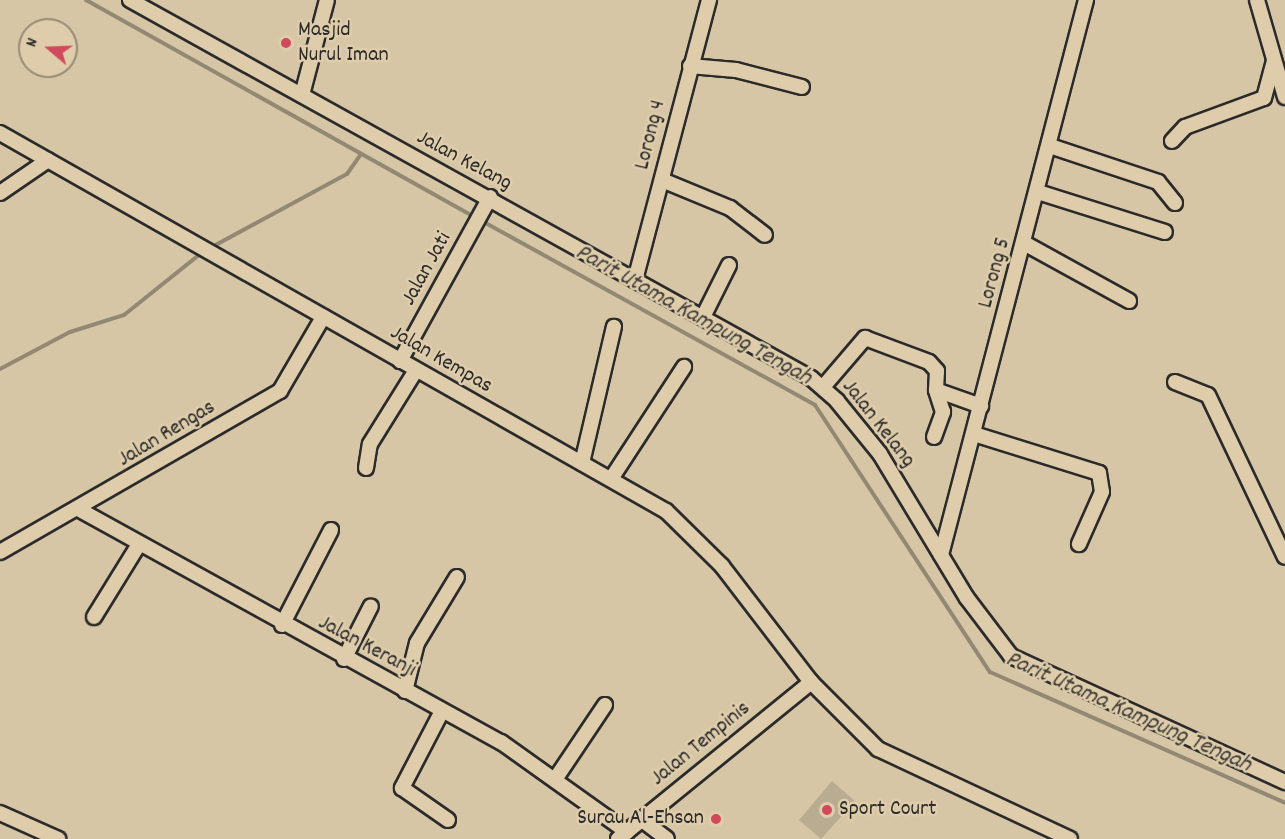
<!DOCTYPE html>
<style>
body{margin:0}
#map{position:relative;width:1285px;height:839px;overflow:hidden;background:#d7c6a5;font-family:Dekko,sans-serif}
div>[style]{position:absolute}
.green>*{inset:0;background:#baac91}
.stream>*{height:4px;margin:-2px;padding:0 2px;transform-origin:2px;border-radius:2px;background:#928874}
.roads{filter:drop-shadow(2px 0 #2b2b2b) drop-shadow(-2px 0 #2b2b2b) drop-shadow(0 2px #2b2b2b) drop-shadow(0 -2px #2b2b2b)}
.minor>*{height:14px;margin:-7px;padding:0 7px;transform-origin:7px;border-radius:7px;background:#deccaa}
.dots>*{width:16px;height:16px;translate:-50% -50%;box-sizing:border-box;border:3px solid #deccaa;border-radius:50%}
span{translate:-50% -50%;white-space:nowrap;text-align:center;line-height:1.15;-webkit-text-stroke:5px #deccaa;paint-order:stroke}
.poi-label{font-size:22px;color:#2b2b2b}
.left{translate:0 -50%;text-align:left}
.right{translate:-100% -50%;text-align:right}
.street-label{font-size:22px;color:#2b2b2b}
.water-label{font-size:24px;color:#403e3a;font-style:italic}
.north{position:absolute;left:18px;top:18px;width:60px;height:60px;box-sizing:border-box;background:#deccaa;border:2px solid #968c77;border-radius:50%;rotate:289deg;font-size:16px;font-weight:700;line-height:24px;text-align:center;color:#2b2b2b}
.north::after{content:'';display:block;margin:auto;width:21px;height:27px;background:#d1495b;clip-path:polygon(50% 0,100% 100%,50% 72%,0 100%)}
</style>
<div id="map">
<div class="green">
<i style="clip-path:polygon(832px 781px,855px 801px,821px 839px,799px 820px)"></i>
</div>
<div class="stream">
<i style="left:86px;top:0;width:445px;rotate:29.2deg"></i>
<i style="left:482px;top:221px;width:380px;rotate:28.9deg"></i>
<i style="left:815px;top:405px;width:319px;rotate:56.8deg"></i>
<i style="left:990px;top:672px;width:323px;rotate:23.9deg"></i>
<i style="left:210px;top:248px;width:156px;rotate:-28.4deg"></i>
<i style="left:347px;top:174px;width:24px;rotate:-55deg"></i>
<i style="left:0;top:369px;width:79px;rotate:-27.9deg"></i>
<i style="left:70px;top:332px;width:57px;rotate:-17.5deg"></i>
<i style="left:124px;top:315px;width:102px;rotate:-38.7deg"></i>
</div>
<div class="roads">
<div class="minor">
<i style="left:130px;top:0;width:779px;rotate:29.03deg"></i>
<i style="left:811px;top:378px;width:35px;rotate:41deg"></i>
<i style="left:837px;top:401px;width:68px;rotate:50.9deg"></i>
<i style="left:880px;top:454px;width:168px;rotate:58.9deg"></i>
<i style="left:967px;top:598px;width:73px;rotate:52.8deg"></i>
<i style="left:1011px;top:656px;width:302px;rotate:24.7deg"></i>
<i style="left:1257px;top:0;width:101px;rotate:73.9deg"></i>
<i style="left:690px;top:66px;width:46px;rotate:5deg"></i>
<i style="left:736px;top:70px;width:68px;rotate:14.4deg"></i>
<i style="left:302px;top:95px;width:98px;rotate:-75.3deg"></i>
<i style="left:0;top:133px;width:766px;rotate:29.58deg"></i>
<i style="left:666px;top:511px;width:78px;rotate:44.5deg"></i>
<i style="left:722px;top:566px;width:146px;rotate:52.5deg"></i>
<i style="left:811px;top:682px;width:95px;rotate:45deg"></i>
<i style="left:878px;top:749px;width:212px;rotate:25.1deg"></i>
<i style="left:1172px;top:141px;width:19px;rotate:-47deg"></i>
<i style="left:1185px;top:127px;width:84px;rotate:-20.2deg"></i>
<i style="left:1264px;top:98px;width:39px;rotate:-75deg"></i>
<i style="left:1050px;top:146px;width:114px;rotate:18.4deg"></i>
<i style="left:1158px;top:182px;width:27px;rotate:51deg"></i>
<i style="left:662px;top:180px;width:74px;rotate:22.4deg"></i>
<i style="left:730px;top:208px;width:44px;rotate:37.6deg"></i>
<i style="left:1038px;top:192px;width:133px;rotate:17.5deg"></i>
<i style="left:0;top:193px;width:58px;rotate:-34.5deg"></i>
<i style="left:1024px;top:243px;width:120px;rotate:28.9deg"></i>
<i style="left:635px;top:280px;width:290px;rotate:-75.2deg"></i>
<i style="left:703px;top:317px;width:58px;rotate:-63.4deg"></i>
<i style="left:400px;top:361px;width:187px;rotate:-61.2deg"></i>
<i style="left:1175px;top:382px;width:35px;rotate:22deg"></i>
<i style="left:1208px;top:395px;width:179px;rotate:64.6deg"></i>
<i style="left:823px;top:387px;width:65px;rotate:-49.4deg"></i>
<i style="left:865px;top:338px;width:68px;rotate:20.6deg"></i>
<i style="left:929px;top:362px;width:12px;rotate:48deg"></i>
<i style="left:937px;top:371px;width:19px;rotate:93deg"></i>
<i style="left:936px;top:390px;width:48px;rotate:19.6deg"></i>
<i style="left:974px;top:434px;width:131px;rotate:17.3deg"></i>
<i style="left:1099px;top:473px;width:19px;rotate:81deg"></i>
<i style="left:1102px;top:492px;width:57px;rotate:113.9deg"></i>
<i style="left:934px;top:437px;width:27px;rotate:-70deg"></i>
<i style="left:943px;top:412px;width:23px;rotate:-108deg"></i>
<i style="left:582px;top:463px;width:140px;rotate:-76.8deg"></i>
<i style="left:366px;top:468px;width:24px;rotate:-81deg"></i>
<i style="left:370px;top:444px;width:87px;rotate:-58.1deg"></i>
<i style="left:611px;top:479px;width:134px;rotate:-56.9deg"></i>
<i style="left:80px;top:510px;width:481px;rotate:28.9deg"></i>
<i style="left:501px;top:742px;width:155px;rotate:35.5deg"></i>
<i style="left:0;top:552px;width:323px;rotate:-29.9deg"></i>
<i style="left:280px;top:391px;width:86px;rotate:-59.8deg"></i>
<i style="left:941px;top:555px;width:574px;rotate:-75.36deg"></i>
<i style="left:94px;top:617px;width:86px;rotate:-58.3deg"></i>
<i style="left:282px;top:625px;width:107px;rotate:-62.7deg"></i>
<i style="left:344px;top:659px;width:59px;rotate:-63deg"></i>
<i style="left:405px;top:691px;width:49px;rotate:-76deg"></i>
<i style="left:417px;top:643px;width:77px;rotate:-58.8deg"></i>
<i style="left:442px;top:711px;width:87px;rotate:117.5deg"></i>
<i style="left:402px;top:788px;width:56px;rotate:34.8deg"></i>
<i style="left:556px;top:778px;width:88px;rotate:-56.1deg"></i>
<i style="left:0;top:813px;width:64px;rotate:24.1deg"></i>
<i style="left:642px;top:820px;width:31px;rotate:37deg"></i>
<i style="left:618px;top:839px;width:249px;rotate:-39.1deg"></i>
</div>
</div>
<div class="dots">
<i style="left:286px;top:43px;background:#d1495b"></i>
<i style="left:827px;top:810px;background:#d1495b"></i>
<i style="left:716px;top:819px;background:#d1495b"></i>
</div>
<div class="poi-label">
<span class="left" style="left:298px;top:43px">Masjid<br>Nurul Iman</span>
<span class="left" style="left:839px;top:810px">Sport Court</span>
<span class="right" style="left:704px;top:819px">Surau Al-Ehsan</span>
</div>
<div class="street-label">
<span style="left:651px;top:135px;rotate:-76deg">Lorong 4</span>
<span style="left:464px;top:161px;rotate:28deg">Jalan Kelang</span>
<span style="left:427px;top:269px;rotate:-61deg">Jalan Jati</span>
<span style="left:995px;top:273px;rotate:-75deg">Lorong 5</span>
<span style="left:441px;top:360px;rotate:30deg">Jalan Kempas</span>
<span style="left:878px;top:424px;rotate:52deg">Jalan Kelang</span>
<span style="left:167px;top:434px;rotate:-31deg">Jalan Rengas</span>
<span style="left:367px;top:647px;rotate:28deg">Jalan Keranji</span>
<span style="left:701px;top:744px;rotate:-39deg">Jalan Tempinis</span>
</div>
<div class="water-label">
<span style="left:693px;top:316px;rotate:29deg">Parit Utama Kampung Tengah</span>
<span style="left:1128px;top:713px;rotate:24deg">Parit Utama Kampung Tengah</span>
</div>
<div class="north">N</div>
</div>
